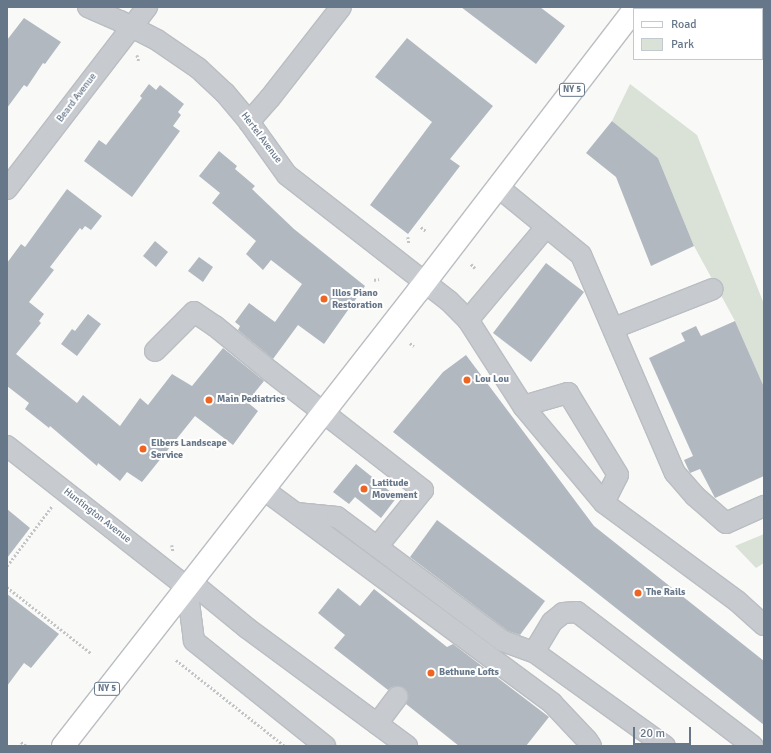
<!DOCTYPE html>
<style>
body{margin:0}
#map{position:relative;width:771px;height:753px;overflow:hidden;background:#f9faf7;font-family:Signika,sans-serif}
div>[style]{position:absolute}
.green>*{inset:0;background:#dae2d8}
.building>*{inset:0;background:#b1b8bf}
.path>*{height:2.5px;margin-top:-1.25px;transform-origin:0;background:repeating-linear-gradient(90deg,#c2c4c7 0 2px,transparent 0 4px)}
.roads{filter:drop-shadow(1px 0 #babec2) drop-shadow(-1px 0 #babec2) drop-shadow(0 1px #babec2) drop-shadow(0 -1px #babec2)}
.minor>*{height:20px;margin:-10px;padding:0 10px;transform-origin:10px;border-radius:10px;background:#c7cacf}
.major>*{height:22px;margin:-11px;padding:0 11px;transform-origin:11px;border-radius:11px;background:#fff}
.dots>*{width:11px;height:11px;translate:-50% -50%;box-sizing:border-box;border:2px solid #fff;border-radius:50%}
span{translate:-50% -50%;white-space:nowrap;text-align:center;line-height:1.15;-webkit-text-stroke:4px #fff;paint-order:stroke}
.shield-label span{padding:1px 3px;background:#fff;border:1px solid;border-radius:3px;-webkit-text-stroke-width:0}
.shield-label{font-size:9px;color:#66778a;font-weight:700}
.street-label{font-size:10px;color:#66778a}
.poi-label{font-size:10px;color:#66778a;font-weight:700}
.left{translate:0 -50%;text-align:left}
.frame{position:absolute;inset:0;border:8px solid #66778a;pointer-events:none}
.legend{position:absolute;left:633px;top:8px;width:130px;height:52px;box-sizing:border-box;background:#fff;border:1px solid #c2c9d0;margin:0;padding:5px 7px;list-style:none;font-size:12px;color:#66778a}
.legend li{display:flex;align-items:center;gap:8px;height:20px}
.legend b{width:20px;border:1px solid #c2c9d0}
.scale{position:absolute;left:633px;top:727px;width:58px;height:18px;box-sizing:border-box;border:2px solid #66778a;border-top:0;padding-left:5px;font-size:12px;line-height:14px;white-space:nowrap;color:#66778a;-webkit-text-stroke:3px #fff;paint-order:stroke}
</style>
<div id="map">
<div class="green">
<i style="clip-path:polygon(630px 84px,697px 135px,764px 304px,764px 387px,735px 321px,694px 246px,658px 158px,612px 121px)"></i>
<i style="clip-path:polygon(764px 534px,764px 563px,756px 568px,735px 546px)"></i>
</div>
<div class="building">
<i style="clip-path:polygon(461px 7px,540px 7px,565px 26px,536px 64px)"></i>
<i style="clip-path:polygon(24px 18px,61px 42px,45px 64px,43px 63px,27px 87px,24px 85px,7px 108px,7px 40px)"></i>
<i style="clip-path:polygon(407px 38px,493px 106px,450px 159px,460px 166px,408px 234px,370px 205px,432px 122px,375px 77px)"></i>
<i style="clip-path:polygon(149px 84px,156px 90px,160px 85px,184px 104px,178px 112px,181px 115px,173px 126px,180px 131px,132px 197px,84px 161px,99px 140px,106px 145px,142px 98px,140px 96px)"></i>
<i style="clip-path:polygon(612px 121px,658px 158px,694px 246px,651px 266px,616px 177px,586px 153px)"></i>
<i style="clip-path:polygon(219px 151px,237px 166px,235px 169px,255px 186px,252px 189px,294px 229px,365px 286px,324px 344px,298px 325px,273px 359px,238px 330px,240px 326px,235px 322px,249px 303px,275px 322px,302px 284px,271px 260px,263px 270px,246px 254px,256px 241px,212px 203px,220px 193px,199px 176px)"></i>
<i style="clip-path:polygon(67px 189px,102px 216px,91px 230px,85px 226px,82px 230px,80px 228px,50px 267px,54px 270px,29px 302px,44px 314px,39px 321px,41px 323px,16px 354px,77px 403px,83px 395px,120px 426px,140px 398px,148px 405px,172px 374px,192px 386px,223px 348px,264px 381px,247px 402px,258px 411px,233px 445px,195px 416px,142px 482px,127px 472px,120px 481px,98px 463px,97px 466px,50px 426px,49px 428px,25px 409px,29px 403px,7px 386px,7px 263px,21px 244px,25px 247px)"></i>
<i style="clip-path:polygon(155px 241px,168px 252px,156px 267px,143px 256px)"></i>
<i style="clip-path:polygon(199px 257px,213px 267px,203px 282px,188px 271px)"></i>
<i style="clip-path:polygon(546px 263px,584px 292px,531px 362px,493px 333px)"></i>
<i style="clip-path:polygon(88px 314px,101px 324px,77px 356px,61px 344px,72px 329px,75px 331px)"></i>
<i style="clip-path:polygon(735px 321px,764px 387px,764px 476px,715px 498px,700px 469px,690px 473px,689px 471px,684px 460px,693px 456px,649px 358px,685px 341px,681px 333px,696px 326px,701px 336px)"></i>
<i style="clip-path:polygon(466px 355px,594px 526px,764px 661px,764px 725px,393px 432px,443px 372px)"></i>
<i style="clip-path:polygon(356px 464px,397px 497px,381px 518px,355px 497px,349px 504px,333px 492px)"></i>
<i style="clip-path:polygon(7px 509px,30px 528px,7px 558px)"></i>
<i style="clip-path:polygon(437px 520px,545px 601px,520px 635px,508px 631px,410px 557px)"></i>
<i style="clip-path:polygon(338px 588px,360px 606px,374px 589px,447px 647px,453px 644px,549px 717px,526px 746px,459px 746px,406px 704px,408px 698px,404px 688px,398px 686px,392px 687px,388px 690px,334px 648px,345px 635px,318px 613px)"></i>
<i style="clip-path:polygon(7px 594px,59px 634px,31px 668px,24px 663px,7px 686px)"></i>
</div>
<div class="path">
<i style="left:137px;top:55px;width:6px;rotate:72deg"></i>
<i style="left:421px;top:227px;width:6px;rotate:39deg"></i>
<i style="left:408px;top:237px;width:6px;rotate:81deg"></i>
<i style="left:471px;top:264px;width:6px;rotate:45deg"></i>
<i style="left:374px;top:280px;width:5px;rotate:-11deg"></i>
<i style="left:361px;top:303px;width:8px;rotate:40deg"></i>
<i style="left:410px;top:343px;width:5px;rotate:37deg"></i>
<i style="left:172px;top:545px;width:6px;rotate:81deg"></i>
<i style="left:7px;top:566px;width:75px;rotate:-53.1deg"></i>
<i style="left:7px;top:587px;width:107px;rotate:38.2deg"></i>
<i style="left:176px;top:660px;width:139px;rotate:38.3deg"></i>
<i style="left:21px;top:742px;width:7px;rotate:34deg"></i>
</div>
<div class="roads">
<div class="minor">
<i style="left:88px;top:7px;width:35px;rotate:24deg"></i>
<i style="left:120px;top:21px;width:42px;rotate:27.2deg"></i>
<i style="left:157px;top:40px;width:50px;rotate:34.3deg"></i>
<i style="left:198px;top:68px;width:37px;rotate:43deg"></i>
<i style="left:225px;top:93px;width:38px;rotate:50deg"></i>
<i style="left:249px;top:122px;width:65px;rotate:54.4deg"></i>
<i style="left:287px;top:175px;width:205px;rotate:37.9deg"></i>
<i style="left:449px;top:301px;width:27px;rotate:45deg"></i>
<i style="left:468px;top:320px;width:102px;rotate:57.4deg"></i>
<i style="left:523px;top:406px;width:47px;rotate:-16.1deg"></i>
<i style="left:568px;top:393px;width:96px;rotate:58.6deg"></i>
<i style="left:618px;top:475px;width:31px;rotate:117deg"></i>
<i style="left:604px;top:503px;width:126px;rotate:-129.9deg"></i>
<i style="left:249px;top:122px;width:32px;rotate:-49deg"></i>
<i style="left:270px;top:98px;width:115px;rotate:-52deg"></i>
<i style="left:498px;top:187px;width:107px;rotate:39.3deg"></i>
<i style="left:581px;top:255px;width:237px;rotate:66.7deg"></i>
<i style="left:675px;top:473px;width:30px;rotate:49deg"></i>
<i style="left:695px;top:496px;width:41px;rotate:41.1deg"></i>
<i style="left:726px;top:523px;width:42px;rotate:-24.1deg"></i>
<i style="left:7px;top:189px;width:230px;rotate:-52.4deg"></i>
<i style="left:468px;top:320px;width:121px;rotate:-50deg"></i>
<i style="left:614px;top:328px;width:106px;rotate:-21.5deg"></i>
<i style="left:155px;top:351px;width:55px;rotate:-45deg"></i>
<i style="left:194px;top:312px;width:25px;rotate:34deg"></i>
<i style="left:215px;top:326px;width:71px;rotate:39.3deg"></i>
<i style="left:270px;top:371px;width:194px;rotate:37.9deg"></i>
<i style="left:423px;top:490px;width:73px;rotate:128.9deg"></i>
<i style="left:7px;top:446px;width:229px;rotate:38.1deg"></i>
<i style="left:187px;top:587px;width:54px;rotate:82.6deg"></i>
<i style="left:194px;top:641px;width:168px;rotate:38.7deg"></i>
<i style="left:263px;top:489px;width:360px;rotate:36.5deg"></i>
<i style="left:552px;top:703px;width:51px;rotate:46.6deg"></i>
<i style="left:587px;top:740px;width:7px;rotate:56deg"></i>
<i style="left:604px;top:503px;width:165px;rotate:36.4deg"></i>
<i style="left:737px;top:601px;width:36px;rotate:42deg"></i>
<i style="left:296px;top:513px;width:41px;rotate:5.6deg"></i>
<i style="left:337px;top:517px;width:207px;rotate:36.8deg"></i>
<i style="left:503px;top:641px;width:33px;rotate:20deg"></i>
<i style="left:191px;top:582px;width:72px;rotate:39.4deg"></i>
<i style="left:247px;top:628px;width:199px;rotate:36.4deg"></i>
<i style="left:377px;top:724px;width:34px;rotate:-53deg"></i>
<i style="left:665px;top:746px;width:161px;rotate:-144.3deg"></i>
<i style="left:534px;top:652px;width:35px;rotate:-59deg"></i>
<i style="left:552px;top:622px;width:14px;rotate:-39deg"></i>
<i style="left:563px;top:613px;width:14px;rotate:-4deg"></i>
<i style="left:577px;top:612px;width:221px;rotate:37.3deg"></i>
</div>
<div class="major">
<i style="left:63px;top:746px;width:579px;rotate:-52.02deg"></i>
<i style="left:419px;top:290px;width:353px;rotate:-52.5deg"></i>
</div>
</div>
<div class="dots">
<i style="left:324px;top:299px;background:#ef6421"></i>
<i style="left:467px;top:380px;background:#ef6421"></i>
<i style="left:209px;top:400px;background:#ef6421"></i>
<i style="left:143px;top:449px;background:#ef6421"></i>
<i style="left:364px;top:489px;background:#ef6421"></i>
<i style="left:638px;top:593px;background:#ef6421"></i>
<i style="left:431px;top:673px;background:#ef6421"></i>
</div>
<div class="shield-label">
<span style="left:572px;top:90px">NY 5</span>
<span style="left:107px;top:689px">NY 5</span>
</div>
<div class="street-label">
<span style="left:77px;top:98px;rotate:-53deg">Beard Avenue</span>
<span style="left:261px;top:138px;rotate:53deg">Hertel Avenue</span>
<span style="left:97px;top:516px;rotate:38deg">Huntington Avenue</span>
</div>
<div class="poi-label">
<span class="left" style="left:332px;top:299px">Illos Piano<br>Restoration</span>
<span class="left" style="left:475px;top:380px">Lou Lou</span>
<span class="left" style="left:217px;top:400px">Main Pediatrics</span>
<span class="left" style="left:151px;top:449px">Elbers Landscape<br>Service</span>
<span class="left" style="left:372px;top:489px">Latitude<br>Movement</span>
<span class="left" style="left:646px;top:593px">The Rails</span>
<span class="left" style="left:439px;top:673px">Bethune Lofts</span>
</div>
<div class="frame"></div>
<ul class="legend">
<li><b style="height:5px;background:#fff"></b>Road</li>
<li><b style="height:11px;background:#dae2d8"></b>Park</li>
</ul>
<div class="scale">20 m</div>
</div>
